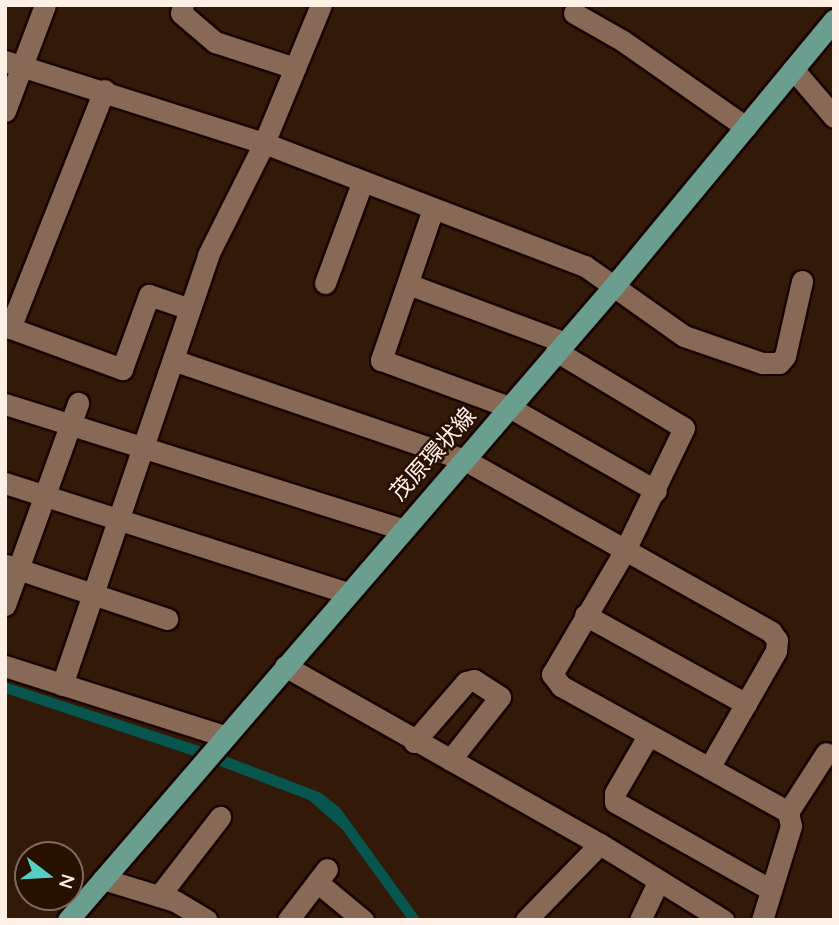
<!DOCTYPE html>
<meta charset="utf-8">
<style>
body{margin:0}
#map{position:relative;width:839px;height:925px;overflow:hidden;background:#321908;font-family:Quicksand,"Noto Sans JP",sans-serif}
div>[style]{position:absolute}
.water>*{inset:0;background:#06554f}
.roads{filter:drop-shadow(2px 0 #190400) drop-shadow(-2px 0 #190400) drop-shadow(0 2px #190400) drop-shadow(0 -2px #190400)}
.minor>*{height:21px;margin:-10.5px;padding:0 10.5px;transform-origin:10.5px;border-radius:10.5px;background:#876955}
.major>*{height:21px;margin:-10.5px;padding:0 10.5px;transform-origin:10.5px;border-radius:10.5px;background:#6a9f90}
span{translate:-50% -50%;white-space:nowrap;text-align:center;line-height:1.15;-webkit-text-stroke:5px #281001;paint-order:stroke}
.street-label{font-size:23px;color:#fef0e7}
.frame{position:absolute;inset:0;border:7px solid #fef0e7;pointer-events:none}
.north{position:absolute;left:14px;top:841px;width:70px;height:70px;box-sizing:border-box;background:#281001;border:2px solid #7e6a5d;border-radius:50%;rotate:107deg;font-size:19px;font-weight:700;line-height:28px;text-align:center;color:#fef0e7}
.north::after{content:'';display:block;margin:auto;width:24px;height:32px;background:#56cec3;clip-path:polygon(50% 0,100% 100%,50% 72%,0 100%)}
</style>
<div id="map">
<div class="water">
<i style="clip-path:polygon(5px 682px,202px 747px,321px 793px,340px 808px,421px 920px,408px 920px,342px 829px,309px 800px,194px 756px,5px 693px)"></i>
</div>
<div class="roads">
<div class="minor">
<i style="left:183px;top:5px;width:8px;rotate:104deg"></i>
<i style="left:181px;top:13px;width:45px;rotate:40.5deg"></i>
<i style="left:215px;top:42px;width:84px;rotate:18deg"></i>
<i style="left:574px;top:13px;width:56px;rotate:29.7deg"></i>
<i style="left:623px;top:41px;width:150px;rotate:35deg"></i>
<i style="left:5px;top:61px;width:272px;rotate:17.6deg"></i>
<i style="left:264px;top:143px;width:344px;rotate:21deg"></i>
<i style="left:585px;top:266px;width:121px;rotate:35.3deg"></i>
<i style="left:684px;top:336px;width:83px;rotate:19.1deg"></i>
<i style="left:762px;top:363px;width:17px"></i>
<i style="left:779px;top:363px;width:9px;rotate:-49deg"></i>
<i style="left:785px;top:356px;width:77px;rotate:-77.2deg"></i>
<i style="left:793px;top:69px;width:63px;rotate:49.5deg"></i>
<i style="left:5px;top:111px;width:113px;rotate:-69.3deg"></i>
<i style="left:433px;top:209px;width:160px;rotate:109deg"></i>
<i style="left:381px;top:360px;width:136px;rotate:20.2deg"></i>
<i style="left:509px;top:407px;width:169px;rotate:29.7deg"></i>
<i style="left:325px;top:283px;width:107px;rotate:-69.7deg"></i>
<i style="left:408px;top:284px;width:165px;rotate:20.5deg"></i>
<i style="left:5px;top:326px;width:125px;rotate:20.2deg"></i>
<i style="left:122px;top:369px;width:79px;rotate:-70deg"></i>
<i style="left:149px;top:295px;width:43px;rotate:18.9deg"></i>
<i style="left:10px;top:328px;width:256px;rotate:-68.4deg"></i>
<i style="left:556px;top:351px;width:149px;rotate:31deg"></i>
<i style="left:684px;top:428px;width:138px;rotate:115.8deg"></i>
<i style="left:624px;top:552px;width:142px;rotate:120.5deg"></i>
<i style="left:552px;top:674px;width:15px;rotate:53deg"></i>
<i style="left:561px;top:686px;width:260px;rotate:29deg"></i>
<i style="left:788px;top:812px;width:14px;rotate:78deg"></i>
<i style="left:791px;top:826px;width:98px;rotate:107.1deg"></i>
<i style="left:173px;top:360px;width:309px;rotate:18.9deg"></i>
<i style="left:465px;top:460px;width:351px;rotate:29.3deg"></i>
<i style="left:771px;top:632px;width:10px;rotate:53deg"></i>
<i style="left:777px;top:640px;width:11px;rotate:95deg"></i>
<i style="left:776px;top:651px;width:135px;rotate:119.8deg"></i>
<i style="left:5px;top:404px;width:416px;rotate:17.5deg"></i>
<i style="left:5px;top:483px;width:359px;rotate:17.8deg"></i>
<i style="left:6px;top:565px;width:170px;rotate:18.5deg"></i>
<i style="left:5px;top:605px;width:215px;rotate:-70.1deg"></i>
<i style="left:585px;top:615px;width:184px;rotate:28.9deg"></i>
<i style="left:5px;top:666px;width:231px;rotate:17.7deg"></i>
<i style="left:285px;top:666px;width:362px;rotate:29.5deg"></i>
<i style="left:62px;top:685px;width:454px;rotate:-71.2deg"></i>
<i style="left:208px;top:255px;width:125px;rotate:-63.4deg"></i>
<i style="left:264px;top:143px;width:149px;rotate:-67.6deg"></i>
<i style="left:648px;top:736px;width:66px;rotate:120.1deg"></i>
<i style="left:615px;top:793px;width:9px;rotate:90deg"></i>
<i style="left:615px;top:802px;width:179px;rotate:29.4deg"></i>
<i style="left:414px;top:742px;width:79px;rotate:-49.1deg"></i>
<i style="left:466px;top:682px;width:8px;rotate:-14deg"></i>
<i style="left:474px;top:680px;width:31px;rotate:33deg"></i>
<i style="left:500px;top:697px;width:80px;rotate:128.4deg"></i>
<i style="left:788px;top:812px;width:70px;rotate:-57.2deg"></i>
<i style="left:103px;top:879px;width:75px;rotate:17deg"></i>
<i style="left:175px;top:901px;width:37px;rotate:31deg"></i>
<i style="left:317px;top:882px;width:60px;rotate:39.6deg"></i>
<i style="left:159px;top:896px;width:100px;rotate:-52.3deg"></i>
<i style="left:288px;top:920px;width:64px;rotate:-52.6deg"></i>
<i style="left:526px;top:920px;width:106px;rotate:-45.8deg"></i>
<i style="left:600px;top:844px;width:145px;rotate:31.7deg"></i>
<i style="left:640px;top:920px;width:44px;rotate:-64.6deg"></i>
</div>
<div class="major">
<i style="left:68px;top:920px;width:835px;rotate:-49.27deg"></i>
<i style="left:613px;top:287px;width:347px;rotate:-50.4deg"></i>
</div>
</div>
<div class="street-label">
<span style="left:433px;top:454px;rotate:-48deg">茂原環状線</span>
</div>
<div class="frame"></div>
<div class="north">N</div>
</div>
